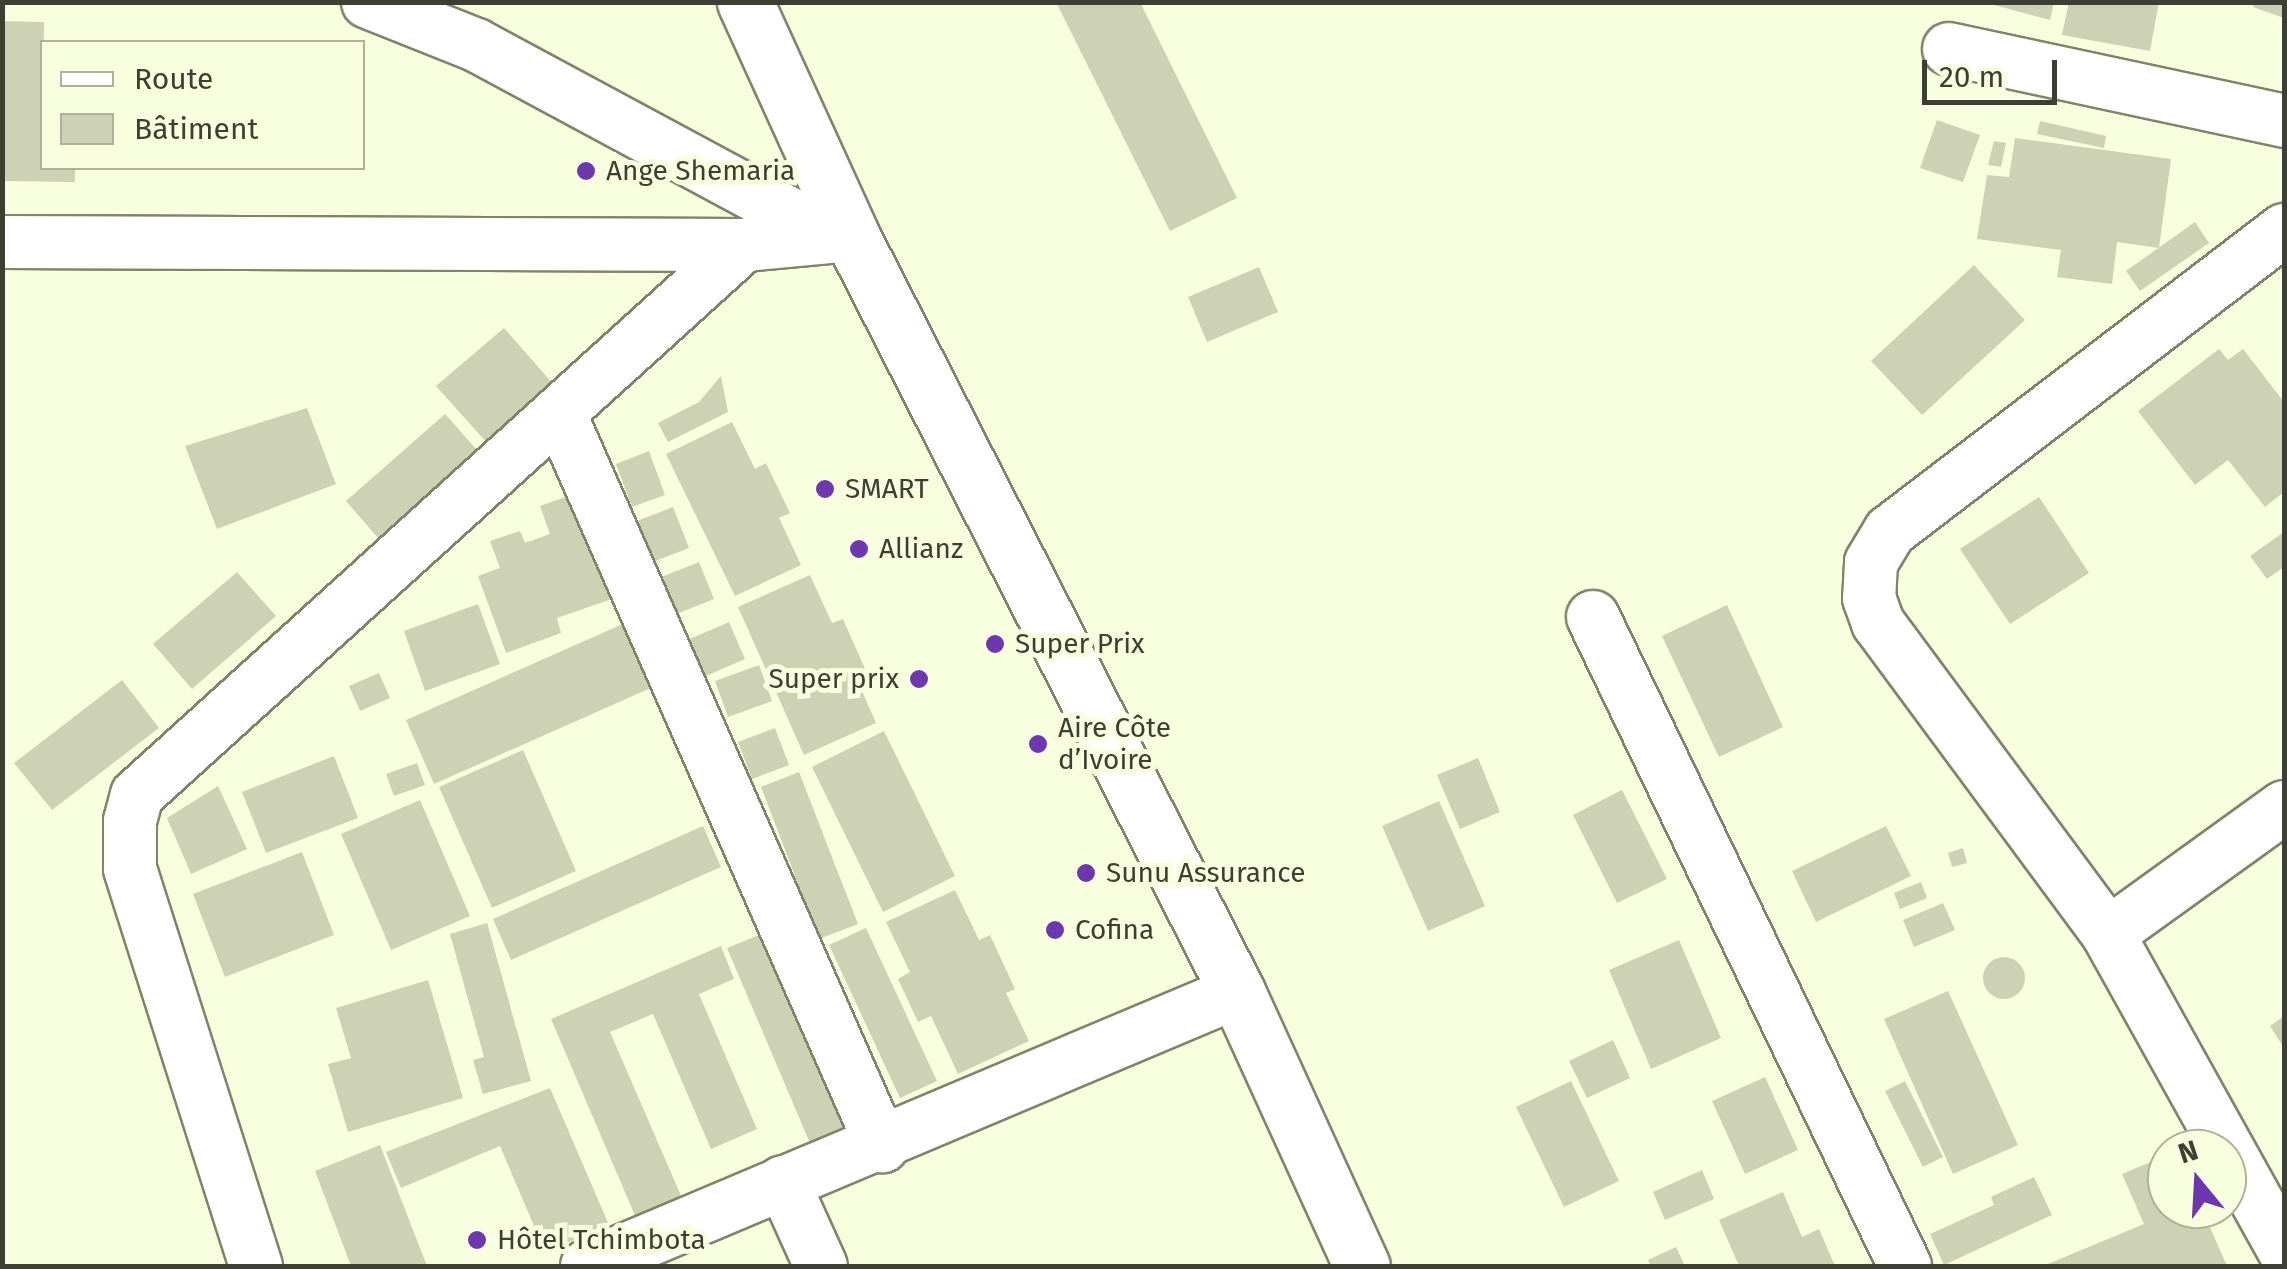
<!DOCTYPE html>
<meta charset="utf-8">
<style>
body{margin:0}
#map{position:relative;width:2287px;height:1269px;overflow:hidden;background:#f8ffde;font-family:"Fira Sans",sans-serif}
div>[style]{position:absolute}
.building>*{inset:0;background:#ccd2b3}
.round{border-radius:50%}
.roads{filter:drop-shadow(2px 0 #7f8568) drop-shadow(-2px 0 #7f8568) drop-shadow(0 2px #7f8568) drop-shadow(0 -2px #7f8568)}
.minor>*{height:52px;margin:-26px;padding:0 26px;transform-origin:26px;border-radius:26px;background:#fff}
.primary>*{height:55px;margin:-27.5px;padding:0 27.5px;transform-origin:27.5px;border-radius:27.5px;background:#fff}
.dots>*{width:28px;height:28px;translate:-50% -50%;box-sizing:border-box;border:5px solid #f8ffde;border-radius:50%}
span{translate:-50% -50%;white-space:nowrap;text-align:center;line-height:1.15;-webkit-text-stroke:10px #f8ffde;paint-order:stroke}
.poi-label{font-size:28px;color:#3c3f32}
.left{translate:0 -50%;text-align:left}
.right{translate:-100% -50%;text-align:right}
.frame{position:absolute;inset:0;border:5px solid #3c3f32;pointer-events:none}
.legend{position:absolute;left:40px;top:40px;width:325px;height:130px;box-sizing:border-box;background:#f8ffde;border:2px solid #adb299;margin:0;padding:12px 18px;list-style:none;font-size:30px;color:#3c3f32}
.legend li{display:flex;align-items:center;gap:20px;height:50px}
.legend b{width:50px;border:2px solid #adb299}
.north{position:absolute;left:2147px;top:1129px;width:100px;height:100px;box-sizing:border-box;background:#f8ffde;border:2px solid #adb299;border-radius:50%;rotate:342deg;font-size:28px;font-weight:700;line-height:40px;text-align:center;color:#3c3f32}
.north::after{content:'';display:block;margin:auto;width:35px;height:45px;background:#6d38af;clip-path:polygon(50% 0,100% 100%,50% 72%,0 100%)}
.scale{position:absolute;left:1922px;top:60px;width:135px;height:45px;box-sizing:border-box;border:5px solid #3c3f32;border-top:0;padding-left:12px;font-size:30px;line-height:35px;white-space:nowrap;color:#3c3f32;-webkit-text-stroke:8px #f8ffde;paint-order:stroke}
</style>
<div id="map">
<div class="building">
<i style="clip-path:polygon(1056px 2px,1140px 2px,1237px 198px,1170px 231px)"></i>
<i style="clip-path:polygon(1983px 2px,2054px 2px,2050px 20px)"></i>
<i style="clip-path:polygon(2069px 2px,2159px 2px,2150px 51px,2062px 35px)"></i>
<i style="clip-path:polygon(2255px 2px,2284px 2px,2284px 18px,2253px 7px)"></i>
<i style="clip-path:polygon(2px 21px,44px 22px,42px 168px,75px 168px,75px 182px,2px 181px)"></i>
<i style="clip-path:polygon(1937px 120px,1980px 135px,1963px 182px,1920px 168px)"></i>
<i style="clip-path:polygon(2040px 121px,2106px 136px,2104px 148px,2037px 134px)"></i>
<i style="clip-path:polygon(2015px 138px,2171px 159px,2159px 248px,2117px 242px,2112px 284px,2057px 277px,2061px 250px,1977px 239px,1987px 175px,2009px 177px)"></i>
<i style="clip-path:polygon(1994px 141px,2006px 143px,2001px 167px,1988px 165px)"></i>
<i style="clip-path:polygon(2195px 222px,2209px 243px,2140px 291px,2126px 271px)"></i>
<i style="clip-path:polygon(1974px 265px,2025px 320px,1922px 415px,1871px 361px)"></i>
<i style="clip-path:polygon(1259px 267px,1278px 312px,1207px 342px,1188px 297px)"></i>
<i style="clip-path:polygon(504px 328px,555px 386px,488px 444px,436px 386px)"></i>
<i style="clip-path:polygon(2219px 349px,2228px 360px,2243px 349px,2284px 402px,2284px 492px,2265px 507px,2228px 460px,2195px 485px,2138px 411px)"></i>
<i style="clip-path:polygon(721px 376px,728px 412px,668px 442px,658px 423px,699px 402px)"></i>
<i style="clip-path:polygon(307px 408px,336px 484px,217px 529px,185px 446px)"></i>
<i style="clip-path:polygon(445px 414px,478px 451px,378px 538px,346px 501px)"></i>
<i style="clip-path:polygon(732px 422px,755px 469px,766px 463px,790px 513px,779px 518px,801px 565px,735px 596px,666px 454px)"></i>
<i style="clip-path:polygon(649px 451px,665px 495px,632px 507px,616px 464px)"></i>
<i style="clip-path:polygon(574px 494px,612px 599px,557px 618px,561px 633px,506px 653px,478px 576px,500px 568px,490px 541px,520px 531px,525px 543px,550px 534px,540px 506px)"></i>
<i style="clip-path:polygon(2039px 497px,2089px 573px,2010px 624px,1960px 549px)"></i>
<i style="clip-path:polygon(673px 507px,689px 548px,653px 562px,637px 521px)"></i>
<i style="clip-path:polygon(2284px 532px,2284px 567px,2267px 579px,2250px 556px)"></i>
<i style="clip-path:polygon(699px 562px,714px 599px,674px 615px,659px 578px)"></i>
<i style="clip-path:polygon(237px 572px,276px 616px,192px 689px,153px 644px)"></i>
<i style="clip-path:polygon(810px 575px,832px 623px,843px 619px,866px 671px,855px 675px,876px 723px,804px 755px,738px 607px)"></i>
<i style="clip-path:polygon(478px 604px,500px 664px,425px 691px,404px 631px)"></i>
<i style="clip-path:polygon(1727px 605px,1783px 727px,1719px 757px,1662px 636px)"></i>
<i style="clip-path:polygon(729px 622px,745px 659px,706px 676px,690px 639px)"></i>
<i style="clip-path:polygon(625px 623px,653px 687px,434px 784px,406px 720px)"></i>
<i style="clip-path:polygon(759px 665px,772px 701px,728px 717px,715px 681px)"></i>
<i style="clip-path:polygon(379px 673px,390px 698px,360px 711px,349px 686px)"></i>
<i style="clip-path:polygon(122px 680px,159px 728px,52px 810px,14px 763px)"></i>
<i style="clip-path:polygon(775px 728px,789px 765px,752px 779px,738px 742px)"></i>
<i style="clip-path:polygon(884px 731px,955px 876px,883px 912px,812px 767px)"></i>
<i style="clip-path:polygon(523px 750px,576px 871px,492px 908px,439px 787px)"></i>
<i style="clip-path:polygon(334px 756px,358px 818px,266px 853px,242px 792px)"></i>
<i style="clip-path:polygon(1478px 758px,1500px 812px,1460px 829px,1437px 775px)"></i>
<i style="clip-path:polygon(417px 763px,425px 785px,394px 796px,386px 774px)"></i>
<i style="clip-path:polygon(799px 772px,858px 924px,819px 939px,761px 787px)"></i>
<i style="clip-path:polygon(218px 786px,247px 849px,191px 874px,167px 818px)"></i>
<i style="clip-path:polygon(1622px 790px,1667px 879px,1617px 903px,1573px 815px)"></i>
<i style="clip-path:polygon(420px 800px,470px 916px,391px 950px,341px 834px)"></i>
<i style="clip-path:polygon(1439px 801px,1485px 906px,1428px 931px,1382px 826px)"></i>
<i style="clip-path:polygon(703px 826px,721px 867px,511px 960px,493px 919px)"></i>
<i style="clip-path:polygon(1886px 826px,1911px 876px,1816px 922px,1792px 871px)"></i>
<i style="clip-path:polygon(1963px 848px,1967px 863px,1952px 867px,1948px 853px)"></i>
<i style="clip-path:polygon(302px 852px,334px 935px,225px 977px,193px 894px)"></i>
<i style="clip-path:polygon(1921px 882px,1927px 898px,1900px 909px,1894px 893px)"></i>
<i style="clip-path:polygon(955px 890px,979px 940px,990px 935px,1015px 989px,1006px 993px,1029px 1041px,958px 1074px,931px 1016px,918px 1022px,898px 979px,910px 972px,886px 922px)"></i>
<i style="clip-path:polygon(1943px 903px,1955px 930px,1914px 947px,1903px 920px)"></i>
<i style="clip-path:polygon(487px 923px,531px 1081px,483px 1094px,473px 1060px,484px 1057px,450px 934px)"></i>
<i style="clip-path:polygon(866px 928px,937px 1081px,900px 1098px,829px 945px)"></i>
<i style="clip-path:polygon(764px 933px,850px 1140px,815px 1155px,727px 948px)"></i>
<i style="clip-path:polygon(1679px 940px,1721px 1038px,1651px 1069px,1609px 970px)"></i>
<i style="clip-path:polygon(721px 946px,734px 979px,699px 994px,757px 1129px,711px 1149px,653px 1014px,610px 1032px,682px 1198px,636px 1218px,551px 1019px)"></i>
<i class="round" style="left:1983px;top:957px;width:42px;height:42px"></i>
<i style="clip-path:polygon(428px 980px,463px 1098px,348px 1132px,328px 1064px,351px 1058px,336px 1008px)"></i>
<i style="clip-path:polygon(1948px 991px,2018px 1145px,1953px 1174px,1884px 1019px)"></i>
<i style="clip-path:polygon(2284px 1016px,2284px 1048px,2270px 1026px)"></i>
<i style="clip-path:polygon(1613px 1040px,1630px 1078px,1587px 1098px,1569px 1061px)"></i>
<i style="clip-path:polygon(1765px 1077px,1798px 1150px,1745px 1174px,1712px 1101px)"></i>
<i style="clip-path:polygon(1571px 1081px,1619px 1181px,1564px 1207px,1516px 1107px)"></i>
<i style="clip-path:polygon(1905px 1081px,1943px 1157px,1923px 1167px,1885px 1091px)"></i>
<i style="clip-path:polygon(550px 1088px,609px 1225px,545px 1252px,500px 1146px,401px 1188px,386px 1152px)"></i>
<i style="clip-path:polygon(380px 1145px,427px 1266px,351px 1266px,315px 1171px)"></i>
<i style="clip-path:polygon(2167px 1155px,2167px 1209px,2202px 1209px,2227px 1266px,2043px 1266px,2144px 1224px,2122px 1174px)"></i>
<i style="clip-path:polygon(1702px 1170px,1714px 1199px,1665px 1220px,1653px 1192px)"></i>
<i style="clip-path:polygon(2034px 1177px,2052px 1215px,1944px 1265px,1930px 1234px,1994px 1205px,1991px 1197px)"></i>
<i style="clip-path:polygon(1783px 1192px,1802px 1237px,1819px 1229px,1835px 1266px,1739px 1266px,1719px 1220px)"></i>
<i style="clip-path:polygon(1676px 1247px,1685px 1266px,1651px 1266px,1648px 1260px)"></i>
</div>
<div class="roads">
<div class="minor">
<i style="left:368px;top:2px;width:116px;rotate:21.7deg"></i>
<i style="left:476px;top:45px;width:401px;rotate:28.3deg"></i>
<i style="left:1949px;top:49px;width:343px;rotate:12.1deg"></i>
<i style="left:2284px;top:230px;width:496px;rotate:142.6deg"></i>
<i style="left:1890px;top:531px;width:37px;rotate:121deg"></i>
<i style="left:1871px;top:563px;width:35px;rotate:93deg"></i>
<i style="left:1869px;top:598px;width:27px;rotate:70deg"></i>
<i style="left:1878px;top:623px;width:387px;rotate:53.5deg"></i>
<i style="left:2108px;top:934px;width:362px;rotate:60.9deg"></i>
<i style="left:2px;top:242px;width:742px;rotate:0.23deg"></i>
<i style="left:744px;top:245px;width:107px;rotate:-5.3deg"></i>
<i style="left:561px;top:417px;width:797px;rotate:66.23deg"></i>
<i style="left:1593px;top:617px;width:720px;rotate:64.32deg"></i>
<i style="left:2108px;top:934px;width:217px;rotate:-35.8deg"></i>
<i style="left:783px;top:1182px;width:92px;rotate:65.7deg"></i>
<i style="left:256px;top:1266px;width:417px;rotate:-107.6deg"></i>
<i style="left:130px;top:868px;width:47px;rotate:-90deg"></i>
<i style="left:130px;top:821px;width:27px;rotate:-75deg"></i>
<i style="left:137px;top:795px;width:819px;rotate:-42.18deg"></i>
<i style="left:587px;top:1266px;width:705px;rotate:-22.86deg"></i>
</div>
<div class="primary">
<i style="left:745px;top:2px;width:256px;rotate:65.5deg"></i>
<i style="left:851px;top:235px;width:850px;rotate:62.98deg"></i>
<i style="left:1237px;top:992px;width:301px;rotate:65.5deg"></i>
</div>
</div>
<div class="dots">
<i style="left:586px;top:171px;background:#6d38af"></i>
<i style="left:825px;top:489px;background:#6d38af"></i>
<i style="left:859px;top:549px;background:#6d38af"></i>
<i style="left:995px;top:644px;background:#6d38af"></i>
<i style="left:919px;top:679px;background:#6d38af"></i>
<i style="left:1038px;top:744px;background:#6d38af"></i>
<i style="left:1086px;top:873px;background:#6d38af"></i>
<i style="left:1055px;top:930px;background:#6d38af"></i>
<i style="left:477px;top:1240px;background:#6d38af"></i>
</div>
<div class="poi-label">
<span class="left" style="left:606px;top:171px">Ange Shemaria</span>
<span class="left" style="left:845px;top:489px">SMART</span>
<span class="left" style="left:879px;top:549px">Allianz</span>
<span class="left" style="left:1015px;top:644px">Super Prix</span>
<span class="right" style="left:899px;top:679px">Super prix</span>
<span class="left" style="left:1058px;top:744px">Aire Côte<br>d’Ivoire</span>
<span class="left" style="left:1106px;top:873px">Sunu Assurance</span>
<span class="left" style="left:1075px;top:930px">Cofina</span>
<span class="left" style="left:497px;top:1240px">Hôtel Tchimbota</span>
</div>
<div class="frame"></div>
<ul class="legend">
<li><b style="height:12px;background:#fff"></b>Route</li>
<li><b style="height:28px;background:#ccd2b3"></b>Bâtiment</li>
</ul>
<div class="north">N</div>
<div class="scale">20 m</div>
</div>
